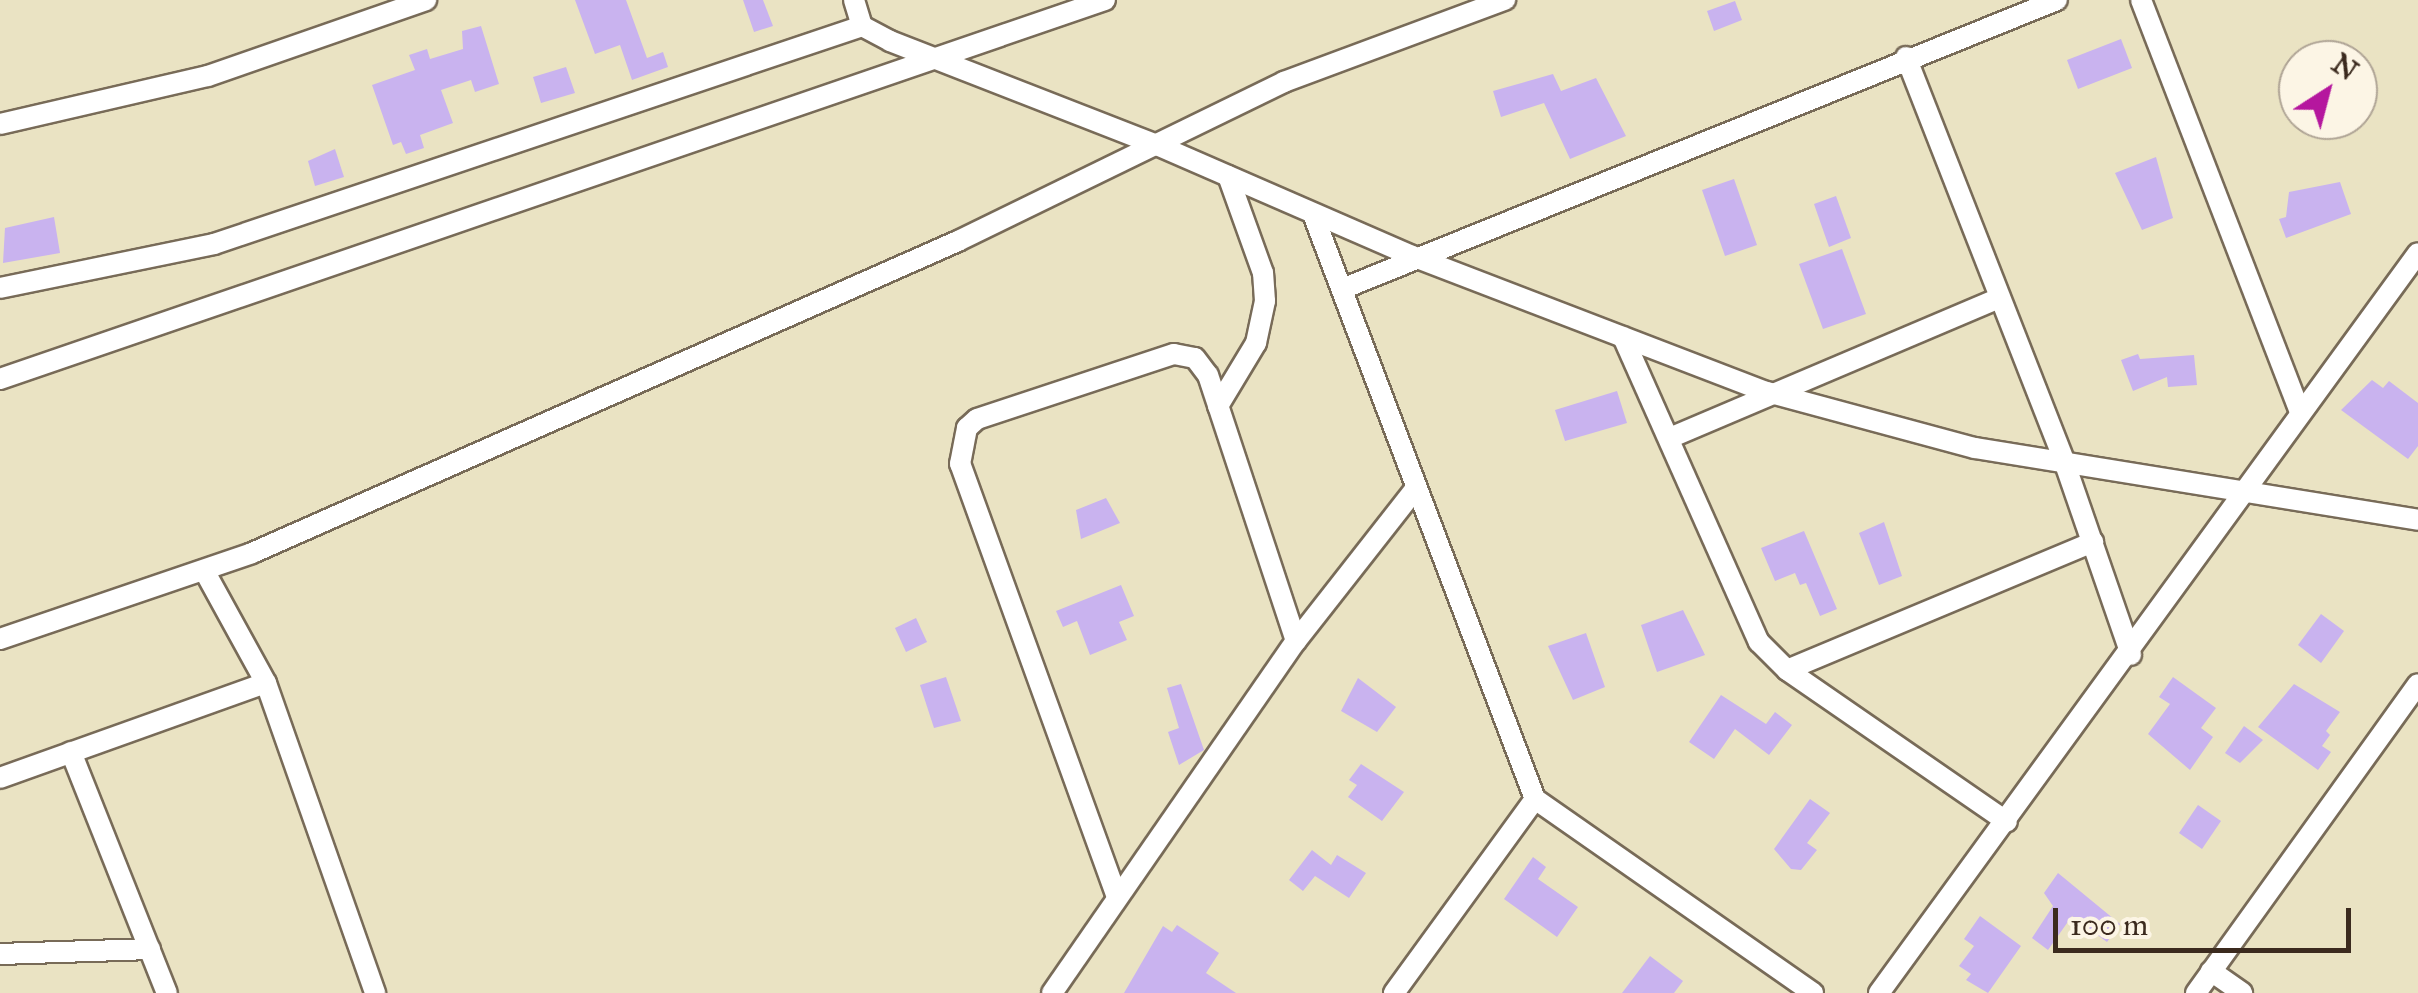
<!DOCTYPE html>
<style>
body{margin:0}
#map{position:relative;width:2418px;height:993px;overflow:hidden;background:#eae3c3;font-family:"IM FELL Great Primer",serif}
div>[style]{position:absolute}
.building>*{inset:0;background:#c9b3ef}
.roads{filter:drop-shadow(2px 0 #786b58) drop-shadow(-2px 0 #786b58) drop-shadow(0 2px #786b58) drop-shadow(0 -2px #786b58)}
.minor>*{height:20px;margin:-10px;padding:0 10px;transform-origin:10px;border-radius:10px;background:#fff}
span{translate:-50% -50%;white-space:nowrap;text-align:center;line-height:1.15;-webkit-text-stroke:8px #fcf5e5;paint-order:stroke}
.north{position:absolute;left:2278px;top:40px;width:100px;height:100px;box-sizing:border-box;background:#fcf5e5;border:2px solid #afa495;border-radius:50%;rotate:36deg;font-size:28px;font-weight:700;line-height:40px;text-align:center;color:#3b2a1e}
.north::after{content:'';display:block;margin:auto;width:35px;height:45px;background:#b5179e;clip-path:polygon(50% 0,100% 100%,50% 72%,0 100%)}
.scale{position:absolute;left:2053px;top:908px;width:298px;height:45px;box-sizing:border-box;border:5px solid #3b2a1e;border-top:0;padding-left:12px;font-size:30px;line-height:35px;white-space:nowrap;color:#3b2a1e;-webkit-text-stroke:8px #fcf5e5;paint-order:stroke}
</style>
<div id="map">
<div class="building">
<i style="clip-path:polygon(575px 0,626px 0,647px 58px,663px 52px,668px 67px,632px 80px,620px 45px,595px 54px)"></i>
<i style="clip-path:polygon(743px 0,763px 0,773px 26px,754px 32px)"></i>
<i style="clip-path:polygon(1735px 1px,1742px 20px,1714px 31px,1707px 11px)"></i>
<i style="clip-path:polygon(481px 26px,499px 84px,475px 92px,471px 80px,441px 90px,453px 123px,420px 135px,424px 148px,406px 154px,401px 142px,393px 145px,372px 85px,415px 70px,409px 55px,427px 49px,430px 59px,463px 49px,462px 31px)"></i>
<i style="clip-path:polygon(2121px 39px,2132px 68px,2078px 89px,2067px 60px)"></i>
<i style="clip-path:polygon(566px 67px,575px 93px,541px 103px,533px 77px)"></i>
<i style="clip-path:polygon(1553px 74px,1561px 91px,1596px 78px,1626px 136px,1570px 159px,1544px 103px,1501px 117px,1493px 91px)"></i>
<i style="clip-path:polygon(335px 149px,344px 177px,315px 186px,308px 161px)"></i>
<i style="clip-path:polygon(2156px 157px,2173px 218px,2142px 230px,2115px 173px)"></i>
<i style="clip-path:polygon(1734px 179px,1757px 245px,1725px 256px,1702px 190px)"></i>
<i style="clip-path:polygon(2340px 182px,2351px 214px,2286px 238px,2279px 219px,2286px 217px,2289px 192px)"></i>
<i style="clip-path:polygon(1836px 196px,1851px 238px,1829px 247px,1814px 204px)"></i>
<i style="clip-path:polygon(54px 217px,60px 253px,3px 263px,5px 228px)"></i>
<i style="clip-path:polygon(1842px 249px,1866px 314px,1823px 329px,1799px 264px)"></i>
<i style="clip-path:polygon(2138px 354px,2140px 359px,2194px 355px,2197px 385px,2168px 387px,2167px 377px,2133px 391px,2121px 360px)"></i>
<i style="clip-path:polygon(2372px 380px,2383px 388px,2389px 381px,2418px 403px,2418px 446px,2408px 459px,2341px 410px)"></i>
<i style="clip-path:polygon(1617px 391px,1627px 423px,1565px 441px,1555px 410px)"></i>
<i style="clip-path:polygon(1106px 498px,1120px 523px,1081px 539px,1076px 510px)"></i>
<i style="clip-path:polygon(1884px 522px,1902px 576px,1879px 585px,1859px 533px)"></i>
<i style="clip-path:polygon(1804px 531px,1837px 609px,1820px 616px,1806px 583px,1800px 585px,1795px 573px,1775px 581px,1761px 548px)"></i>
<i style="clip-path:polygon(1121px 585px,1134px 616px,1119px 622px,1127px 640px,1090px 655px,1077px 621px,1063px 627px,1056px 611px)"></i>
<i style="clip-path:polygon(1683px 610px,1705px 655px,1657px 672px,1641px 625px)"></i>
<i style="clip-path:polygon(2321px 614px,2344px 631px,2321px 663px,2298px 645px)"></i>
<i style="clip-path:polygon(916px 618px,927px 642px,906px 652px,895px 628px)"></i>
<i style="clip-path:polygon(1586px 633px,1605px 687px,1573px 700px,1548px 646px)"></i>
<i style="clip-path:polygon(946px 677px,961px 721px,934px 728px,920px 685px)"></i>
<i style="clip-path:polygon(2173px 677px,2216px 708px,2201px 728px,2213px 737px,2190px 770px,2148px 734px,2170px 704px,2159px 697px)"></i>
<i style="clip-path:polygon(1358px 678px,1396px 707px,1377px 732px,1341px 711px)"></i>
<i style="clip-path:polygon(1181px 684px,1204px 750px,1179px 765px,1168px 732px,1179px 728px,1167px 688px)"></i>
<i style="clip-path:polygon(2294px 684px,2340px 712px,2326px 731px,2330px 735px,2322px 746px,2331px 752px,2318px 770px,2258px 727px)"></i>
<i style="clip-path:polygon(1721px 695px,1766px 724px,1775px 712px,1792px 725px,1769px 755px,1735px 729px,1714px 759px,1689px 742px)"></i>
<i style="clip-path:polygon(2244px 726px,2263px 740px,2240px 763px,2225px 753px)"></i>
<i style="clip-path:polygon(1361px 764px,1404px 792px,1382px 821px,1348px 797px,1357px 785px,1349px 780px)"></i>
<i style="clip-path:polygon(1810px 799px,1830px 813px,1807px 843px,1817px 850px,1801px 870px,1791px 869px,1774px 849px)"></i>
<i style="clip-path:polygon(2198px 805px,2221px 821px,2202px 849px,2179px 833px)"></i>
<i style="clip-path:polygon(1312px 850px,1331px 865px,1337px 855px,1366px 873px,1349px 898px,1315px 876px,1303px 891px,1289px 880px)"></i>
<i style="clip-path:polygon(1533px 857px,1546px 867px,1538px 879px,1578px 907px,1557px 937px,1504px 899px)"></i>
<i style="clip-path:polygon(2058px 873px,2120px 924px,2107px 942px,2072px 916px,2048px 950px,2032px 938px,2053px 906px,2044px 893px)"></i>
<i style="clip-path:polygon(1980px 916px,2021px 946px,1988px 993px,1966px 980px,1971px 974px,1959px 966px,1974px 946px,1964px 939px)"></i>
<i style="clip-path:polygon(1177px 925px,1219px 953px,1206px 973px,1236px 993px,1124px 993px,1163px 926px,1172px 932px)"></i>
<i style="clip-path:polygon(1650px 956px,1683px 981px,1674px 993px,1622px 993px)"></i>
</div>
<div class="roads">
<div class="minor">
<i style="left:854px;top:0;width:27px;rotate:73deg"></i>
<i style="left:862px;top:26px;width:32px;rotate:28deg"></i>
<i style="left:890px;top:41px;width:287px;rotate:21.3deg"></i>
<i style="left:1157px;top:145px;width:278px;rotate:23.5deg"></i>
<i style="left:1412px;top:256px;width:380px;rotate:21deg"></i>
<i style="left:1767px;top:392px;width:215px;rotate:15.1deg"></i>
<i style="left:1975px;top:448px;width:449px;rotate:9.2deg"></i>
<i style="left:2141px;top:0;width:442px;rotate:68.9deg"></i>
<i style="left:1906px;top:57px;width:434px;rotate:68.6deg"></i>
<i style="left:2064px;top:461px;width:205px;rotate:70.9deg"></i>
<i style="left:0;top:124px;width:213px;rotate:-13deg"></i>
<i style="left:208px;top:76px;width:231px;rotate:-19.2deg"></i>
<i style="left:1313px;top:214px;width:626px;rotate:69.22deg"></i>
<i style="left:1535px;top:799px;width:339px;rotate:34.9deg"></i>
<i style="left:0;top:288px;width:218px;rotate:-11.6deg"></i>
<i style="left:214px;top:244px;width:684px;rotate:-18.59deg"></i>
<i style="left:1342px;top:289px;width:771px;rotate:-22.01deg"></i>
<i style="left:1623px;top:337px;width:334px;rotate:66deg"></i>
<i style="left:1759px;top:642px;width:40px;rotate:45deg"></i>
<i style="left:1787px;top:670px;width:267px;rotate:34.6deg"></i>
<i style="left:0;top:379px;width:1168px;rotate:-18.93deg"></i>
<i style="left:1218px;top:406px;width:74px;rotate:-58.9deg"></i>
<i style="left:1256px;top:343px;width:43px;rotate:-77.9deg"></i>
<i style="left:1265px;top:301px;width:28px;rotate:-94deg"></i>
<i style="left:1263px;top:273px;width:103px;rotate:-109.8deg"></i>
<i style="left:1672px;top:437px;width:353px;rotate:-23deg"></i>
<i style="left:205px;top:572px;width:127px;rotate:61.2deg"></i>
<i style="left:266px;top:683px;width:329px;rotate:70.6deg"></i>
<i style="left:0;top:639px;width:266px;rotate:-18.8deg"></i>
<i style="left:252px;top:553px;width:772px;rotate:-23.84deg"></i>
<i style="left:958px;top:241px;width:363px;rotate:-26deg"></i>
<i style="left:1284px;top:82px;width:236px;rotate:-20.4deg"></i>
<i style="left:1787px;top:670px;width:332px;rotate:-22.7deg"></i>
<i style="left:71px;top:752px;width:259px;rotate:68.3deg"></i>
<i style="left:0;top:778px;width:282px;rotate:-19.7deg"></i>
<i style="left:1117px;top:897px;width:461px;rotate:-109.9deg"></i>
<i style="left:960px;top:464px;width:37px;rotate:-79deg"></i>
<i style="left:967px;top:428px;width:13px;rotate:-42deg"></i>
<i style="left:977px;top:419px;width:207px;rotate:-18.3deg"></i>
<i style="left:1174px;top:354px;width:21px;rotate:11deg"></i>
<i style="left:1195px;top:358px;width:21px;rotate:53deg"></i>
<i style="left:1208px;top:375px;width:280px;rotate:71.7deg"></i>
<i style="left:0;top:954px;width:150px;rotate:-1.9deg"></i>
<i style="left:2211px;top:971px;width:38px;rotate:35deg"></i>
<i style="left:1052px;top:993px;width:428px;rotate:-55.3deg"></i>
<i style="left:1296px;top:641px;width:194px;rotate:-51.9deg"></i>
<i style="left:1394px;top:993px;width:240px;rotate:-54deg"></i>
<i style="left:1879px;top:993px;width:915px;rotate:-53.93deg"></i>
<i style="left:2196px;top:993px;width:380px;rotate:-54.3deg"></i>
</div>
</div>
<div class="north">N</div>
<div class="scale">100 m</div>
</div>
